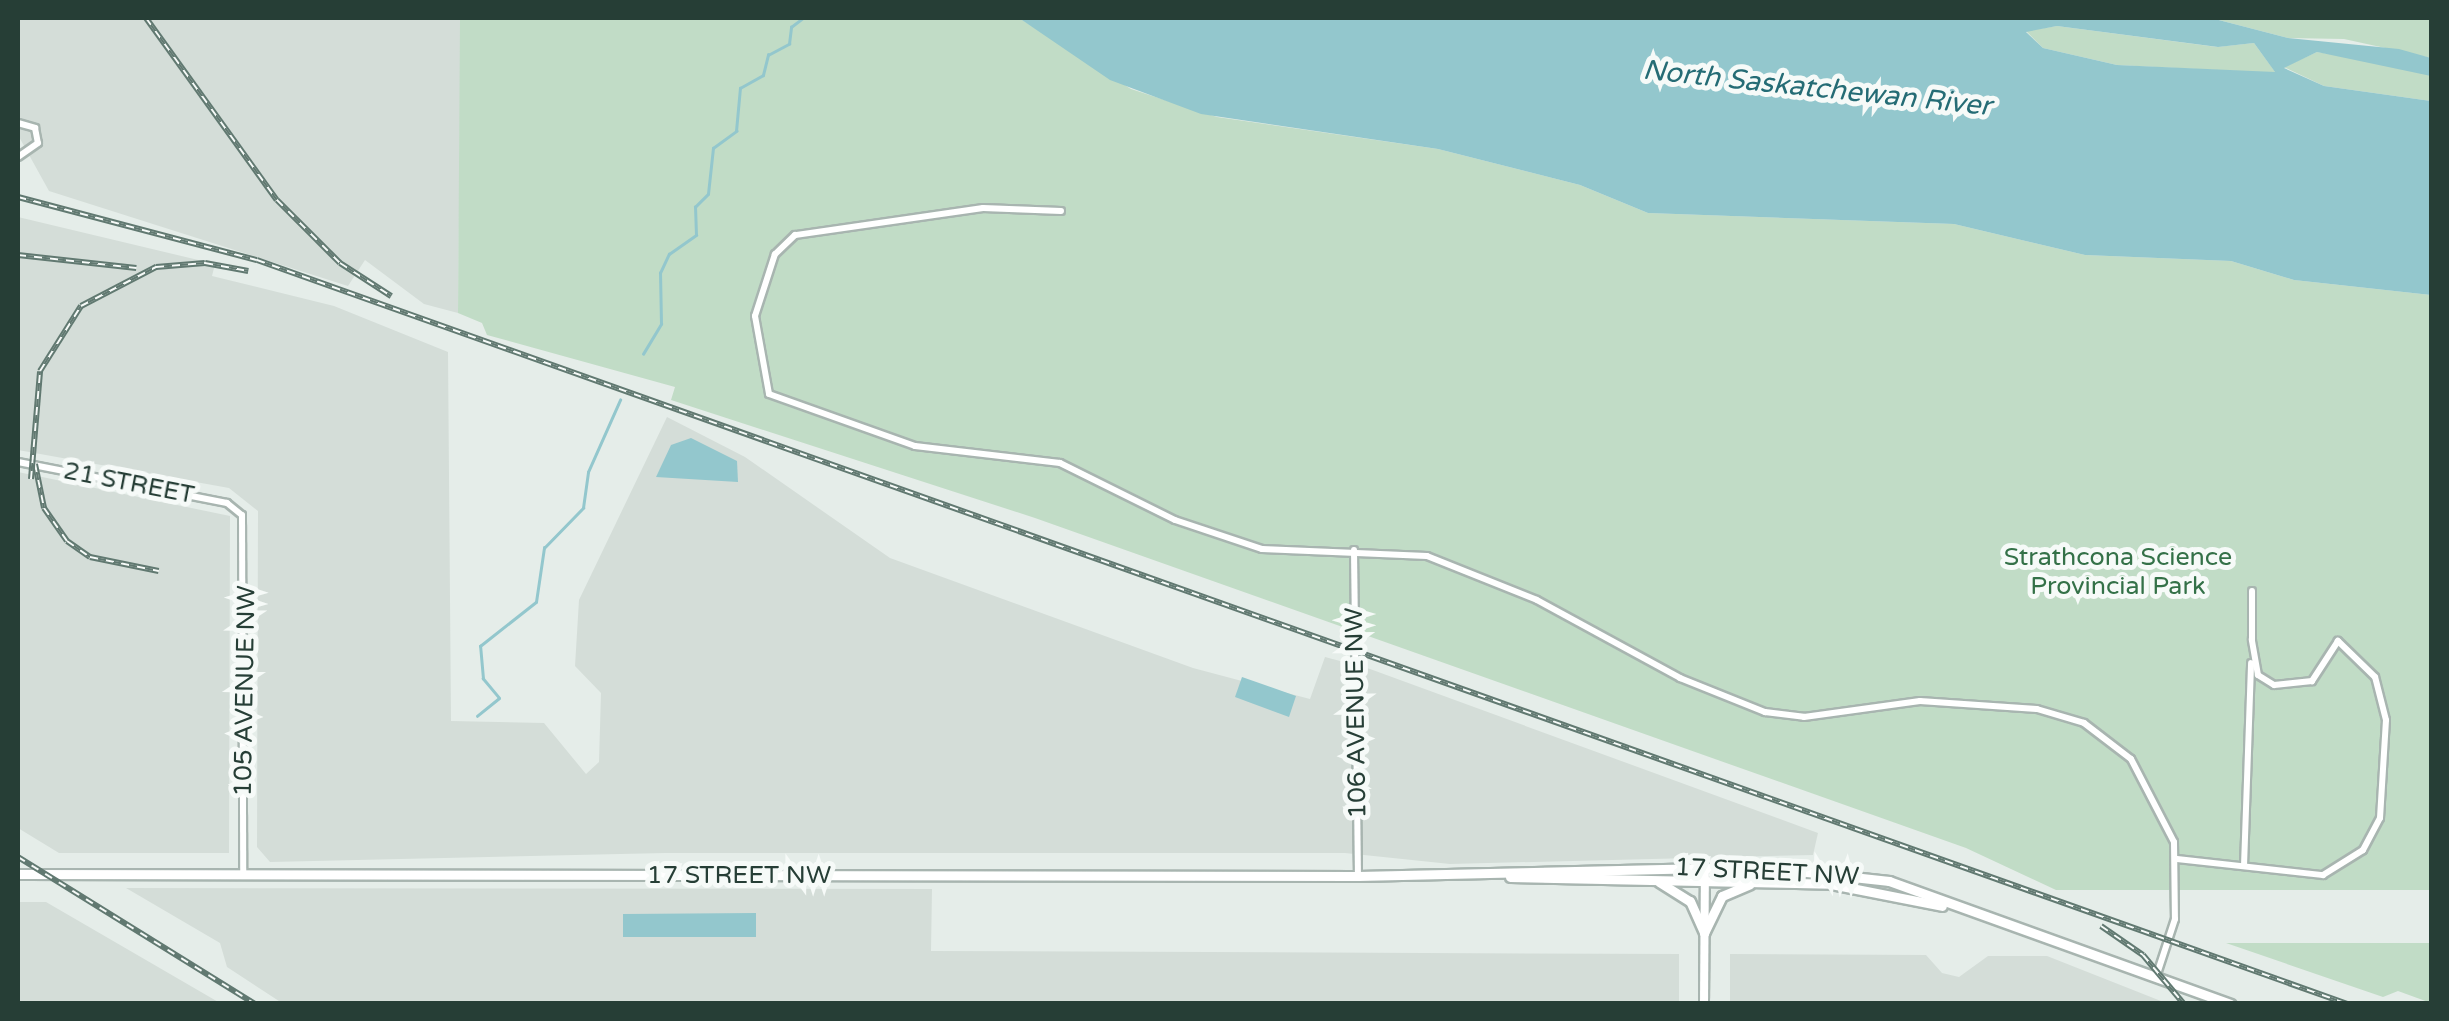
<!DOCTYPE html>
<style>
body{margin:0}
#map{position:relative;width:2449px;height:1021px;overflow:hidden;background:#e5ede9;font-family:"Varela Round",sans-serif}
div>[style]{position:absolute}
.built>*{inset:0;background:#d4ddd8}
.green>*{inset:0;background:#c1dcc6}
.water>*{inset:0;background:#93c7cd}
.stream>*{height:2.5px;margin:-1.25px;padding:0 1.25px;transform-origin:1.25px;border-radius:1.25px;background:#93c7cd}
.roads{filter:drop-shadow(2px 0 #a8b5b0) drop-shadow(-2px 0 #a8b5b0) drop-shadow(0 2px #a8b5b0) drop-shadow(0 -2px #a8b5b0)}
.minor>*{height:6px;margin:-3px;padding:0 3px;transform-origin:3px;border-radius:3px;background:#fff}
.tertiary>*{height:8px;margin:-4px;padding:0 4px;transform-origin:4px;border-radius:4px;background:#fff}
.secondary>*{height:9px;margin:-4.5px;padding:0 4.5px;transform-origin:4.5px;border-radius:4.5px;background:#fff}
.rail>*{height:6px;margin-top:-3px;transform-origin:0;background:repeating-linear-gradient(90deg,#f6faf8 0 8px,#617971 0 16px);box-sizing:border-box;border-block:2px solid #617971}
span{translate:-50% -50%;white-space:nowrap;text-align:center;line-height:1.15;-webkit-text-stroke:10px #f6faf8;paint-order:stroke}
.street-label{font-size:25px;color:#263e36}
.park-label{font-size:25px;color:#347148}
.water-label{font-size:28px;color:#256c75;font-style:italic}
.frame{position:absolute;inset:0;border:20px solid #263e36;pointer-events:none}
</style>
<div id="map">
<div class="built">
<i style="clip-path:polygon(18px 18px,461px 18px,458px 313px,424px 304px,365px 260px,348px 286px,49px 191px,18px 135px)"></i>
<i style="clip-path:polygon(18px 217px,215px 264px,212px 276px,334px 306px,448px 352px,451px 721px,544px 723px,586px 774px,599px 762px,601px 693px,575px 666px,579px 600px,667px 417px,745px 457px,890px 558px,1193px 668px,1310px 699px,1325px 657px,1370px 669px,1818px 833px,1813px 855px,1450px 864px,1345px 853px,665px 853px,270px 862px,257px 847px,258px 511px,229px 488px,18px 450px)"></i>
<i style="clip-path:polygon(18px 472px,230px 516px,229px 853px,59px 853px,18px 828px)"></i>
<i style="clip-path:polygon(126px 888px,932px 889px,931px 951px,1679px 954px,1679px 1003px,282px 1003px,227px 967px,220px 943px)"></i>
<i style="clip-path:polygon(18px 902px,46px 902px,220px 1003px,18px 1003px)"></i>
<i style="clip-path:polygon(1730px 954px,1926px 955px,1942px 973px,1959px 977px,1988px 956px,2047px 956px,2166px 1003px,1730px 1003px)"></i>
</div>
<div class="green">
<i style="clip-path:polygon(460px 18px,1019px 18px,1131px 89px,1217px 117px,1438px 149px,1580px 185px,1648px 213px,1954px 224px,2085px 255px,2231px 261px,2294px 280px,2431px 295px,2431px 890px,2056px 890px,1966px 848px,1035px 518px,671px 400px,675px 387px,487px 335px,482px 323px,458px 313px)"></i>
<i style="clip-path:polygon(2211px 18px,2431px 18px,2431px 58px,2344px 39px,2288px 38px)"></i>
<i style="clip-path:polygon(2057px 26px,2217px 47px,2254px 43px,2276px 73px,2117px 65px,2043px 48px,2026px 31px)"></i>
<i style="clip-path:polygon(2317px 52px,2413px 67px,2431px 76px,2431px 101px,2324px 86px,2284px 67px)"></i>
<i style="clip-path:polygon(2226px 943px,2431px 943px,2431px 1003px,2398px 991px,2383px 997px)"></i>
</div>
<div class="water">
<i style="clip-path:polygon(evenodd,1019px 18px,2211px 18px,2288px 38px,2399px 49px,2431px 58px,2431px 76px,2317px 52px,2284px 68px,2324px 86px,2431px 101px,2431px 295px,2294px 280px,2231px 261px,2085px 255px,1954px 224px,1648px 213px,1580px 185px,1438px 149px,1201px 114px,1110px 80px,1019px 18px,2057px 26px,2218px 47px,2254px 43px,2275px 72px,2117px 65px,2043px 48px,2026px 32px,2057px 26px)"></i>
<i style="clip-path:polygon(691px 438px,737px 461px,738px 482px,656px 477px,671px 445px)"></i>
<i style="clip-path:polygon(1242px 677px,1296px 696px,1289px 717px,1235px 697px)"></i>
<i style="clip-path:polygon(756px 913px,756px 937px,623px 937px,623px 914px)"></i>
</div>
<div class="stream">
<i style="left:643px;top:354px;width:35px;rotate:-59deg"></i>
<i style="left:661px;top:324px;width:51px;rotate:-91.1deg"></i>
<i style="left:660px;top:273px;width:21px;rotate:-65deg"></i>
<i style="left:669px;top:254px;width:33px;rotate:-35deg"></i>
<i style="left:696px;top:235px;width:28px;rotate:-92deg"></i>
<i style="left:695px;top:207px;width:18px;rotate:-45deg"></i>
<i style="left:708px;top:194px;width:46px;rotate:-83.8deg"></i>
<i style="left:713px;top:148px;width:29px;rotate:-36deg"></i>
<i style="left:736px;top:131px;width:43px;rotate:-84.7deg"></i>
<i style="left:740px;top:88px;width:26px;rotate:-29deg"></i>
<i style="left:763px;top:75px;width:21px;rotate:-76deg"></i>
<i style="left:768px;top:55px;width:24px;rotate:-28deg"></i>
<i style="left:789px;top:44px;width:17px;rotate:-83deg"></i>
<i style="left:791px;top:27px;width:15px;rotate:-37deg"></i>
<i style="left:477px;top:716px;width:28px;rotate:-39deg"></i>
<i style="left:499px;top:698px;width:25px;rotate:-130deg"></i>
<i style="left:483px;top:679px;width:33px;rotate:-95deg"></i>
<i style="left:480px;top:646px;width:71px;rotate:-38.2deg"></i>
<i style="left:536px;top:602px;width:55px;rotate:-81.6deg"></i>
<i style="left:544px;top:548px;width:56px;rotate:-45.7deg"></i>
<i style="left:583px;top:508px;width:36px;rotate:-82deg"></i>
<i style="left:588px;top:472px;width:79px;rotate:-66deg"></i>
</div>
<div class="roads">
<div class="minor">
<i style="left:18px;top:123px;width:18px;rotate:16deg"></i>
<i style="left:35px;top:128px;width:15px;rotate:79deg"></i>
<i style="left:38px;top:143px;width:24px;rotate:145deg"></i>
<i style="left:1061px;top:211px;width:78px;rotate:-177.8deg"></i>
<i style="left:983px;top:208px;width:190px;rotate:171.8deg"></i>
<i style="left:795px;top:235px;width:28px;rotate:136deg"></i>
<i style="left:775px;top:254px;width:65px;rotate:107.9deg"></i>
<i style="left:755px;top:316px;width:79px;rotate:79.8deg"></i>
<i style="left:769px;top:394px;width:155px;rotate:19.6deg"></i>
<i style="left:915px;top:446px;width:146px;rotate:6.7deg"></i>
<i style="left:1060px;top:463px;width:128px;rotate:26.4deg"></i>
<i style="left:1175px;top:520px;width:92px;rotate:18.4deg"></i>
<i style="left:1262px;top:549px;width:165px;rotate:2.4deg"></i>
<i style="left:1427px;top:556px;width:118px;rotate:21.8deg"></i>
<i style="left:1537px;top:600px;width:163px;rotate:28.6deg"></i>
<i style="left:1680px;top:678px;width:92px;rotate:21.8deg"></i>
<i style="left:1765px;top:712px;width:39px;rotate:7deg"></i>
<i style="left:1804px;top:717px;width:117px;rotate:-7.9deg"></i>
<i style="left:1920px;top:701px;width:117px;rotate:3.9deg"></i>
<i style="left:2037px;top:709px;width:49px;rotate:16.6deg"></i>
<i style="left:2084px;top:723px;width:59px;rotate:37.5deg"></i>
<i style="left:2131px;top:759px;width:93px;rotate:62.6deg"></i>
<i style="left:2174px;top:842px;width:77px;rotate:89.3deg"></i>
<i style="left:2175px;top:919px;width:61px;rotate:108.1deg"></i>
<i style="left:18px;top:462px;width:213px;rotate:11.1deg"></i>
<i style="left:227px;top:503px;width:19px;rotate:39deg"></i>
<i style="left:242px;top:515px;width:360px;rotate:89.8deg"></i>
<i style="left:1354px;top:550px;width:326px;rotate:89.3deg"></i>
<i style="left:2252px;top:591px;width:49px;rotate:90deg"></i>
<i style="left:2177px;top:859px;width:147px;rotate:6.3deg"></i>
<i style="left:2323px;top:875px;width:47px;rotate:-32deg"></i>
<i style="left:2363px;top:850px;width:36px;rotate:-62deg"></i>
<i style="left:2380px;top:818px;width:98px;rotate:-86.5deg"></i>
<i style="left:2386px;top:720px;width:44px;rotate:-104.3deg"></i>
<i style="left:2375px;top:677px;width:52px;rotate:-135.8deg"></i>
<i style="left:2338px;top:641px;width:48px;rotate:123deg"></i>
<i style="left:2312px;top:681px;width:38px;rotate:174deg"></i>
<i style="left:2274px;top:685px;width:19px;rotate:-148deg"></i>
<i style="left:2258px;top:675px;width:36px;rotate:-100deg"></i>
<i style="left:2244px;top:866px;width:203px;rotate:-88deg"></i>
</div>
<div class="tertiary">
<i style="left:1704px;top:1004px;width:137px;rotate:-89.6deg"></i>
</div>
<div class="secondary">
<i style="left:18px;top:874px;width:1340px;rotate:0.09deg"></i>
<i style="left:1358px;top:876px;width:403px;rotate:-1.3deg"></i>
<i style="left:1761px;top:867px;width:129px;rotate:6.2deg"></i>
<i style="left:1889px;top:881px;width:363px;rotate:19.8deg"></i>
<i style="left:1510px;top:877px;width:321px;rotate:1.2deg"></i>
<i style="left:1831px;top:884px;width:113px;rotate:11.2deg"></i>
<i style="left:1659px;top:882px;width:36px;rotate:32deg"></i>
<i style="left:1690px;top:901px;width:35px;rotate:66deg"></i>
<i style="left:1704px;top:933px;width:41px;rotate:-64.1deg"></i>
<i style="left:1722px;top:896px;width:30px;rotate:-23deg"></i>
</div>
</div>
<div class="rail">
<i style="left:146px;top:18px;width:224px;rotate:54.3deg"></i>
<i style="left:277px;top:200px;width:89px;rotate:45deg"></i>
<i style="left:340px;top:263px;width:61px;rotate:32.9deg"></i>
<i style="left:18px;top:197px;width:247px;rotate:14.8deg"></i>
<i style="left:257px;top:260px;width:2219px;rotate:19.59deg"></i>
<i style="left:18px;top:255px;width:119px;rotate:6.3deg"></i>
<i style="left:35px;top:464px;width:45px;rotate:78.4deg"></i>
<i style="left:44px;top:508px;width:40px;rotate:55.1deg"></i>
<i style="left:67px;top:541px;width:28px;rotate:35deg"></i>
<i style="left:90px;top:557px;width:70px;rotate:11.5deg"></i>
<i style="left:31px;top:479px;width:108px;rotate:-85.2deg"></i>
<i style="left:40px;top:371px;width:77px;rotate:-57.8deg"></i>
<i style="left:81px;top:306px;width:85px;rotate:-27.5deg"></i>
<i style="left:156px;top:267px;width:49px;rotate:-4.7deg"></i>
<i style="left:205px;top:263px;width:44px;rotate:10.5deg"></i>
<i style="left:18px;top:857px;width:279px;rotate:31.8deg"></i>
<i style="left:2101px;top:926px;width:51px;rotate:34.6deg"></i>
<i style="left:2143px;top:955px;width:64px;rotate:50.1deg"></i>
</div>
<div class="street-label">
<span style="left:129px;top:483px;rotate:11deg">21 STREET</span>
<span style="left:245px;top:691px;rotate:-89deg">105 AVENUE NW</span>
<span style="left:1356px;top:713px;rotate:-91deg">106 AVENUE NW</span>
<span style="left:1767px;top:872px;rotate:3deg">17 STREET NW</span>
<span style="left:739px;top:875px">17 STREET NW</span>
</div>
<div class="park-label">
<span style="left:2118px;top:572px">Strathcona Science<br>Provincial Park</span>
</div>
<div class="water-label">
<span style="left:1817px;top:88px;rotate:6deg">North Saskatchewan River</span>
</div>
<div class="frame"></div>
</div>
